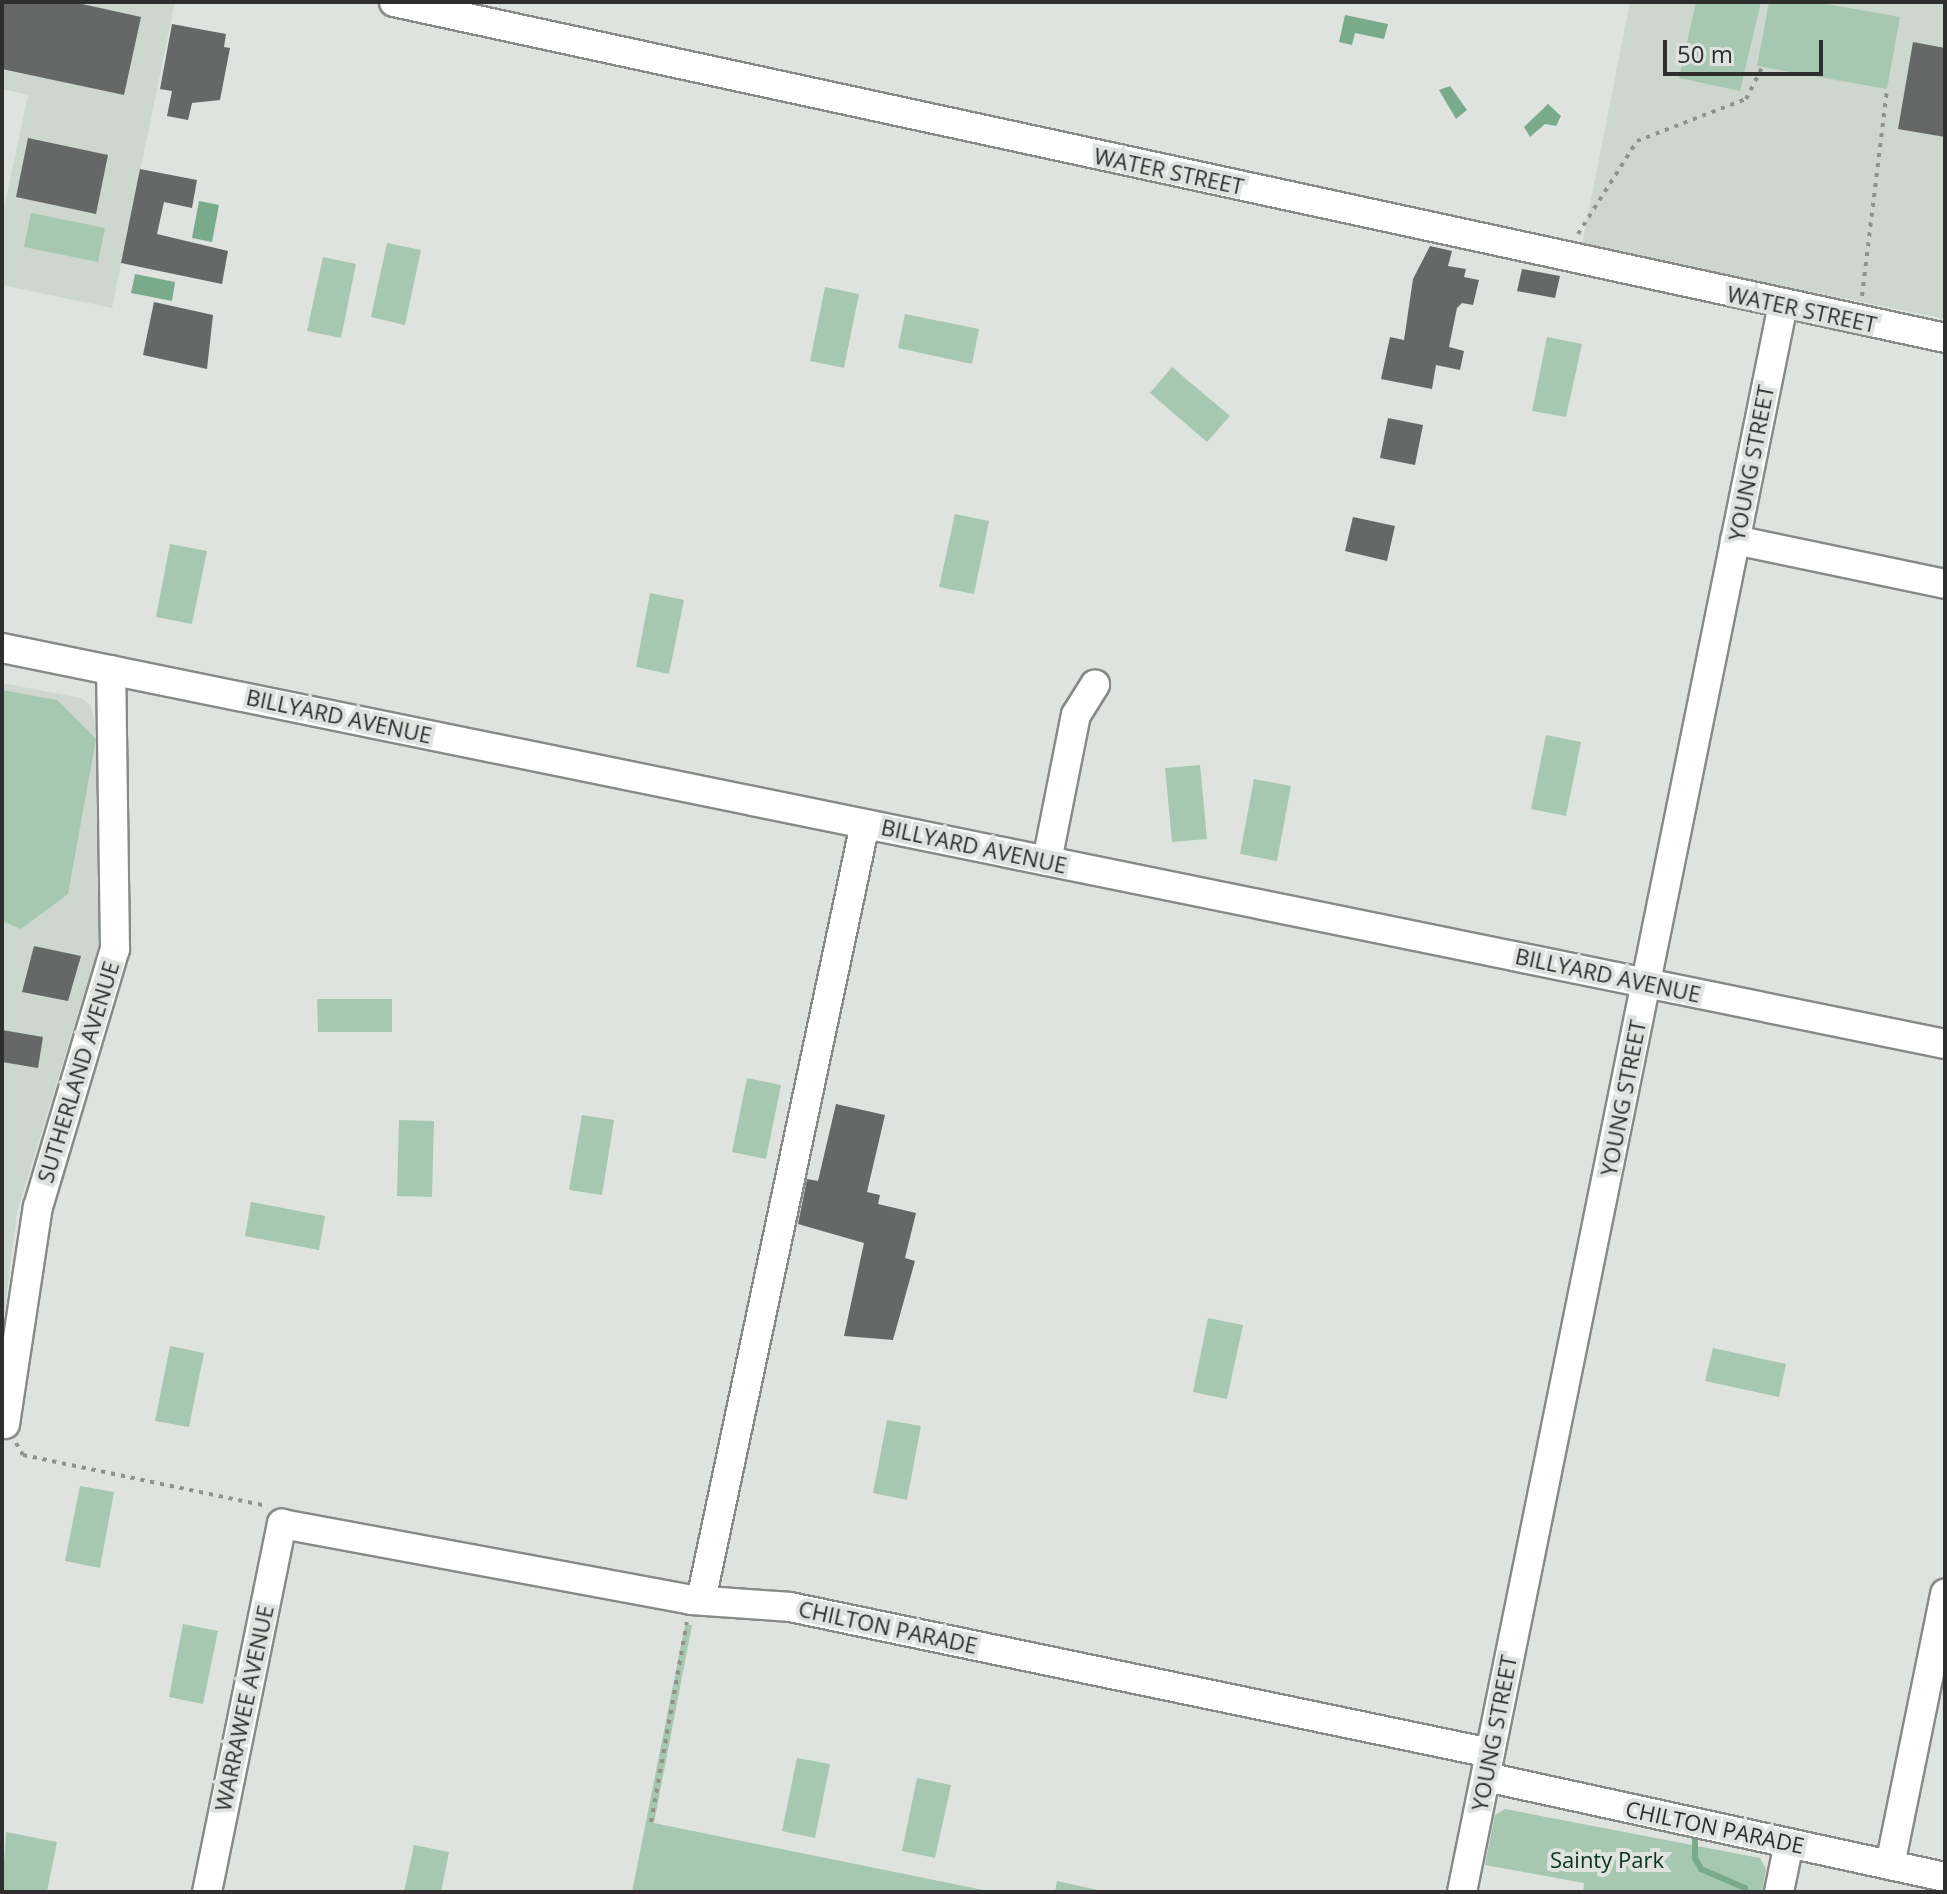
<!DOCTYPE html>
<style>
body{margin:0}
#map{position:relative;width:1947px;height:1894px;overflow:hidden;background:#dfe3e0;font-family:"Open Sans",sans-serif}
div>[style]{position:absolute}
.built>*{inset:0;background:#cdd7cf}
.green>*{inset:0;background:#a6c8b0}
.water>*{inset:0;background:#79aa89}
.stream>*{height:6px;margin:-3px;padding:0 3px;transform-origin:3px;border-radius:3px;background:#79aa89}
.building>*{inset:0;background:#656866}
.path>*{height:4px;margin-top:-2px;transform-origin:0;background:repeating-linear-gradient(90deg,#909290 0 4px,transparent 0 10px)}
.roads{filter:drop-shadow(2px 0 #878a87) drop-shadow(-2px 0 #878a87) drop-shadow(0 2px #878a87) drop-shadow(0 -2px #878a87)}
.minor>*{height:28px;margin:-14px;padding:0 14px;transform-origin:14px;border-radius:14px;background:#fff}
span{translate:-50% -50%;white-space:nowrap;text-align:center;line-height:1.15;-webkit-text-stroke:8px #dfe3e0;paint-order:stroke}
.street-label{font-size:22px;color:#2d2e2d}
.park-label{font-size:22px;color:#0a321c}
.frame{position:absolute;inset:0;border:4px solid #2d2e2d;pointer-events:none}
.scale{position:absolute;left:1663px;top:40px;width:160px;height:36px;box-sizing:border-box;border:4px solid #2d2e2d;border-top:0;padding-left:10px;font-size:24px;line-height:28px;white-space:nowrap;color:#2d2e2d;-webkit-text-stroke:6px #dfe3e0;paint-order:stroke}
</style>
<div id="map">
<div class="built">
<i style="clip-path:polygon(2px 2px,175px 2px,112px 308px,2px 285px,2px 217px,28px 95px,2px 89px)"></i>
<i style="clip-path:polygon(1630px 2px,1945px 2px,1945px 319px,1582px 245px)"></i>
<i style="clip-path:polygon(2px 683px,81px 698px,91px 706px,105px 765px,98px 948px,17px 1212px,2px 1332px)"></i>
</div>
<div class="green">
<i style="clip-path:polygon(1696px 2px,1761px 2px,1740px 91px,1679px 78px)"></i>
<i style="clip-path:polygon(1769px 2px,1815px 2px,1900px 17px,1887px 89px,1757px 66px)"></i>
<i style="clip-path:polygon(31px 213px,105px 228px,98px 262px,24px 247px)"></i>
<i style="clip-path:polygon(387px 243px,421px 250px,405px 325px,371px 317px)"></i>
<i style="clip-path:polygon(323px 257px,356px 264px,341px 338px,307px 331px)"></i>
<i style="clip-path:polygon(825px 287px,859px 294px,844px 368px,810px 361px)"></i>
<i style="clip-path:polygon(905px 314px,979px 329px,972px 364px,898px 348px)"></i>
<i style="clip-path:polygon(1547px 337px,1582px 344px,1566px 417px,1532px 411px)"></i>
<i style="clip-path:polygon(1172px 367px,1230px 416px,1207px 442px,1150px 393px)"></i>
<i style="clip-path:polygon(955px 514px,989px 521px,974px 594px,939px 587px)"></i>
<i style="clip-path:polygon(170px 544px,207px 551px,192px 624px,156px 617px)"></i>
<i style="clip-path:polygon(650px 593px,684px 600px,669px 674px,636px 667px)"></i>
<i style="clip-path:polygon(2px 690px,57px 700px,96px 739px,68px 894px,21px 929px,2px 921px)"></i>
<i style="clip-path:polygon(1546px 735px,1581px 742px,1566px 816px,1531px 809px)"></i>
<i style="clip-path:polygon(1200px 765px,1207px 839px,1172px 842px,1165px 768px)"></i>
<i style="clip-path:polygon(1254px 779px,1291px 786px,1277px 861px,1240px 854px)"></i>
<i style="clip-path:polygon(317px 999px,392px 999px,392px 1032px,318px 1032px)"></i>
<i style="clip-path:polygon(747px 1078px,781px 1085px,766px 1159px,732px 1152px)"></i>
<i style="clip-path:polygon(582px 1115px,614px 1120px,602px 1195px,569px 1190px)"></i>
<i style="clip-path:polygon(399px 1120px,434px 1121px,432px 1197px,397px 1196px)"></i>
<i style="clip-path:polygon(251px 1202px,325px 1216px,319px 1250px,245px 1236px)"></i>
<i style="clip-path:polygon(1208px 1318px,1243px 1325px,1227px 1399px,1193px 1392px)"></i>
<i style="clip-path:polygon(170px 1346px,204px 1353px,189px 1427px,155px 1421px)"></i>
<i style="clip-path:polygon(1713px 1348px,1786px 1364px,1779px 1397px,1705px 1381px)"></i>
<i style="clip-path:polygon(887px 1420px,921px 1426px,907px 1500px,873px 1493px)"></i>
<i style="clip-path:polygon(80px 1486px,114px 1492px,100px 1568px,65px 1561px)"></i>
<i style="clip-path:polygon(183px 1624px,218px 1631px,203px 1704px,169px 1697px)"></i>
<i style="clip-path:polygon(685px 1625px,692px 1625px,654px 1823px,993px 1892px,632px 1892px)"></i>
<i style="clip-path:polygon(797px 1758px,830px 1764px,815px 1838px,782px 1831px)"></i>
<i style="clip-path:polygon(917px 1778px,951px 1785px,935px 1858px,902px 1851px)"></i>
<i style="clip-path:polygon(1505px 1809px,1760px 1858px,1766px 1869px,1762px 1892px,1583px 1892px,1584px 1883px,1485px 1865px,1495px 1815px)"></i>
<i style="clip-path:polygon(6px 1832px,57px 1842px,47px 1892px,2px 1892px)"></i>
<i style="clip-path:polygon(414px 1845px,449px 1852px,441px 1892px,404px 1892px)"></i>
<i style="clip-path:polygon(1057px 1881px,1107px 1892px,1055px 1892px)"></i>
</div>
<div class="water">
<i style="clip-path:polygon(1345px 15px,1388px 24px,1384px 39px,1355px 33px,1352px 45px,1339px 42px)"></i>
<i style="clip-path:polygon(1450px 86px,1467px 110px,1456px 119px,1439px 90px)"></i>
<i style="clip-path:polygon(1548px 104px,1561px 116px,1556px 126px,1545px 124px,1530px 137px,1524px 127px)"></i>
<i style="clip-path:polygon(199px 201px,219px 205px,212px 242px,192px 238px)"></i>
<i style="clip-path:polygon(135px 274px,175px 282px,172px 301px,131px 293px)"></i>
</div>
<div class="stream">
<i style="left:1695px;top:1838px;width:20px;rotate:90deg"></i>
<i style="left:1695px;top:1858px;width:13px;rotate:61deg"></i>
<i style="left:1701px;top:1869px;width:48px;rotate:23.4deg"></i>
</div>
<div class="building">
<i style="clip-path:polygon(2px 2px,73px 2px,141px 17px,124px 95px,2px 69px)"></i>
<i style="clip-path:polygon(172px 24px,226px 34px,224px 47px,230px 48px,220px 100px,192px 103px,188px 120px,167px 116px,172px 91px,160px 89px)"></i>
<i style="clip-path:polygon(1913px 42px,1945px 48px,1945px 137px,1898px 129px)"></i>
<i style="clip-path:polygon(28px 138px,108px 155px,96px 214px,16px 197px)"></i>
<i style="clip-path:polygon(140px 169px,197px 180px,192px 208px,164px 202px,157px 234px,228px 251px,222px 284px,121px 263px)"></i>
<i style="clip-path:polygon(1430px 246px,1452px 251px,1448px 266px,1466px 269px,1464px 277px,1479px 280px,1473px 305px,1462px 303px,1457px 308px,1449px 347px,1464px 351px,1460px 370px,1436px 365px,1432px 389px,1381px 379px,1390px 337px,1404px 340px,1413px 279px)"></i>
<i style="clip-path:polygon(1522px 269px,1560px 276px,1555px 298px,1517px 291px)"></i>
<i style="clip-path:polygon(154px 302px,213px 315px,207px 369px,143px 355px)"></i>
<i style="clip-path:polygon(1388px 418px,1423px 425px,1415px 465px,1380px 458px)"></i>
<i style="clip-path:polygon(1353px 517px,1395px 526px,1387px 561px,1345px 551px)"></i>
<i style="clip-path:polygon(34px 946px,81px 956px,68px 1001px,22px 992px)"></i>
<i style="clip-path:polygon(2px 1030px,43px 1037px,38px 1068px,2px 1062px)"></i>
<i style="clip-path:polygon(836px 1104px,885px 1115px,867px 1192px,880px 1195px,878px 1204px,916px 1213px,905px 1258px,915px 1261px,893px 1340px,844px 1336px,864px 1243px,798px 1224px,807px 1179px,818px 1181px)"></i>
</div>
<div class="path">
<i style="left:1578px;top:234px;width:110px;rotate:-57.6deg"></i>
<i style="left:1637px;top:141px;width:117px;rotate:-21.1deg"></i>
<i style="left:1746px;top:99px;width:36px;rotate:-63deg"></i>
<i style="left:1862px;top:296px;width:209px;rotate:-83.1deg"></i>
<i style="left:16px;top:1443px;width:14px;rotate:60deg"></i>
<i style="left:23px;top:1455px;width:250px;rotate:11.8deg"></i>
<i style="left:651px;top:1822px;width:203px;rotate:-79.8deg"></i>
</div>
<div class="roads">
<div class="minor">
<i style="left:394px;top:2px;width:1587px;rotate:12.22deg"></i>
<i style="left:1735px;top:540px;width:215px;rotate:11.8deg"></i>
<i style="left:2px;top:648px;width:1983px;rotate:11.52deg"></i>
<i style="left:1047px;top:861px;width:149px;rotate:-78.8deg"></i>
<i style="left:1076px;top:715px;width:36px;rotate:-58deg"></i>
<i style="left:5px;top:1424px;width:219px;rotate:-81.4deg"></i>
<i style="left:38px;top:1207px;width:269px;rotate:-73.4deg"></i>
<i style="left:115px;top:949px;width:279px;rotate:-90.8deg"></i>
<i style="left:701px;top:1600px;width:793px;rotate:-78.07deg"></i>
<i style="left:1486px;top:1777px;width:470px;rotate:12.3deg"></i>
<i style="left:1890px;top:1865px;width:277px;rotate:-78.5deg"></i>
<i style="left:207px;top:1892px;width:376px;rotate:-78.5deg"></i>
<i style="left:282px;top:1524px;width:416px;rotate:10.5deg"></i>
<i style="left:691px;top:1600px;width:99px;rotate:4deg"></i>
<i style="left:790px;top:1607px;width:715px;rotate:11.78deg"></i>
<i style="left:1462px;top:1892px;width:1619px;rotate:-78.57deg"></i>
<i style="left:1779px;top:1892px;width:50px;rotate:-78.5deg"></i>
</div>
</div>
<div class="street-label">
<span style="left:1169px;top:171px;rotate:12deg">WATER STREET</span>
<span style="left:1802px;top:309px;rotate:12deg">WATER STREET</span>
<span style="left:1751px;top:463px;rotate:-79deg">YOUNG STREET</span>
<span style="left:339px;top:716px;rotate:12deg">BILLYARD AVENUE</span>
<span style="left:974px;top:846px;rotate:12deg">BILLYARD AVENUE</span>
<span style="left:1608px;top:975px;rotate:12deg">BILLYARD AVENUE</span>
<span style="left:78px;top:1072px;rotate:-73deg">SUTHERLAND AVENUE</span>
<span style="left:1623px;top:1098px;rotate:-79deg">YOUNG STREET</span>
<span style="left:888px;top:1627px;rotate:12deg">CHILTON PARADE</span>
<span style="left:244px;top:1708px;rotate:-78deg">WARRAWEE AVENUE</span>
<span style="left:1494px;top:1733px;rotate:-79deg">YOUNG STREET</span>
<span style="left:1715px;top:1827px;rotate:12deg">CHILTON PARADE</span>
</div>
<div class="park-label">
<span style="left:1607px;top:1860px">Sainty Park</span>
</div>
<div class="frame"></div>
<div class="scale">50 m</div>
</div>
